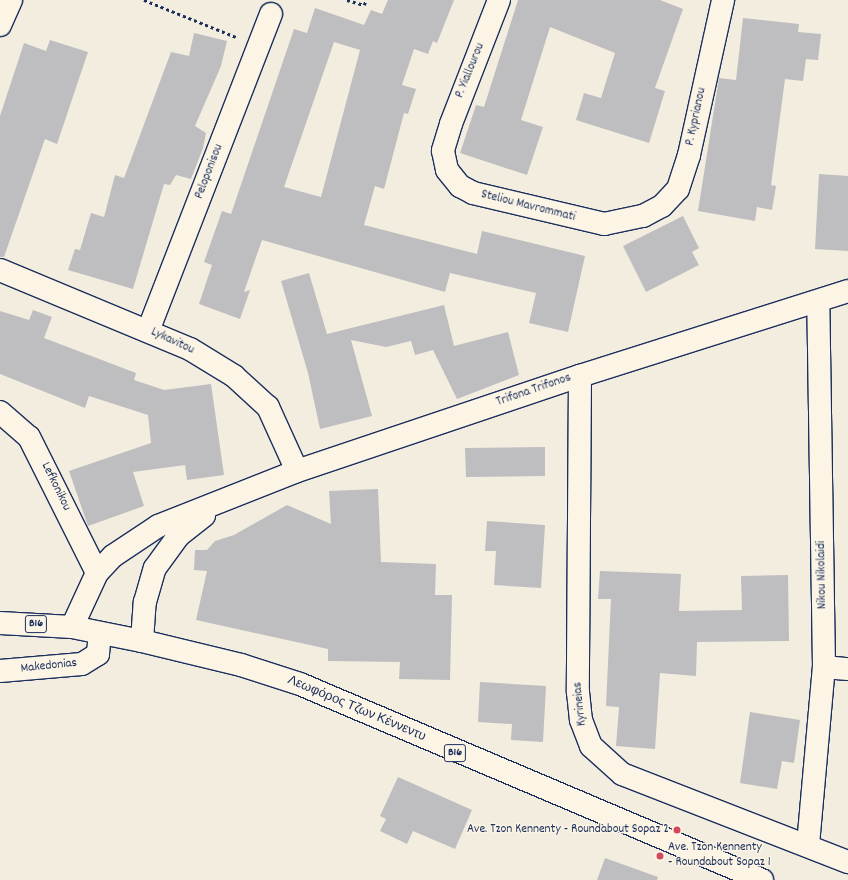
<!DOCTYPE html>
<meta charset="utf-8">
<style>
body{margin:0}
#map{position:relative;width:848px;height:880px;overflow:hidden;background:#f3ede0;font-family:Dekko,sans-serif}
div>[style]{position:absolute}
.building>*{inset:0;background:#bebec0}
.path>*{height:2.5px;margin-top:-1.25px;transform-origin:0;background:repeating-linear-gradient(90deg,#1b2f5e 0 3px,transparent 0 6px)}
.roads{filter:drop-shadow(1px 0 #1b2f5e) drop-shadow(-1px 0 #1b2f5e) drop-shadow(0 1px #1b2f5e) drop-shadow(0 -1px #1b2f5e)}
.minor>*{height:22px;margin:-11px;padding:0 11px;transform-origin:11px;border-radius:11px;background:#fcf5e5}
.primary>*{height:22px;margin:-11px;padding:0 11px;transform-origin:11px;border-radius:11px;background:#fcf5e5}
.dots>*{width:11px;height:11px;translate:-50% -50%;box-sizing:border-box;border:2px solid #fcf5e5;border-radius:50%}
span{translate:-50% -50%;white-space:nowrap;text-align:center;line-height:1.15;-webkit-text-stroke:3px #fcf5e5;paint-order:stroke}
.shield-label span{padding:1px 3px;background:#fcf5e5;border:1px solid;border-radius:3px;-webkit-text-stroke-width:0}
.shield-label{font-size:12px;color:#1b2f5e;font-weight:700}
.street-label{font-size:13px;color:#1b2f5e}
.poi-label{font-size:13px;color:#1b2f5e}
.right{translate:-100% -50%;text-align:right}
.left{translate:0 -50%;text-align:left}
</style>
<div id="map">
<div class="building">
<i style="clip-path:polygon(evenodd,388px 0,454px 0,437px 43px,433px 41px,428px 54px,414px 49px,402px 85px,416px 89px,408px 114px,404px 113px,384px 189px,375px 186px,364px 225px,477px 254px,482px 231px,585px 256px,568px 332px,529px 323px,536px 293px,450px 273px,445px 292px,262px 240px,244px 292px,250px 290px,240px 319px,199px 304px,212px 265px,204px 262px,222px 211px,231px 214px,294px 29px,307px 33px,315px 8px,364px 25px,371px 10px,382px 14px,388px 0,334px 42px,360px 50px,321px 197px,284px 187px,334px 42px)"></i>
<i style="clip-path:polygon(518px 0,660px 0,683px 9px,655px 88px,665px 91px,649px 143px,576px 120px,584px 93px,601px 98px,615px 53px,550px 27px,521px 120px,543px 127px,527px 175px,460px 153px,476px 105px,484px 107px)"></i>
<i style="clip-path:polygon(743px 18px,799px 24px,798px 32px,821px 34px,818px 60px,806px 59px,803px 81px,785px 79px,771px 185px,776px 186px,772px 210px,757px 207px,755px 221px,698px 211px,719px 78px,736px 80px)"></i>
<i style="clip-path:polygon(194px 33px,227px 41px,221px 66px,195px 126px,206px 133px,203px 148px,191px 179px,176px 175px,170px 185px,164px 184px,133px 289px,68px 270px,75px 249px,80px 250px,91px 213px,104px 217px,115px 175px,124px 178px,171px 52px,189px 56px)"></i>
<i style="clip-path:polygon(50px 40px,88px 52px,57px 144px,45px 139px,4px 257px,0 257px,0 116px,24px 43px,46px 51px)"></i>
<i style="clip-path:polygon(819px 174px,848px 176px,848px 251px,815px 249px)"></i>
<i style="clip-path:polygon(683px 216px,699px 248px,692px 252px,699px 265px,646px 292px,623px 246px)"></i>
<i style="clip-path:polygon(309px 273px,327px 334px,444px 305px,454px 346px,508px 332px,519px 375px,457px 399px,433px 350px,415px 355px,411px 341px,386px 347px,351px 340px,372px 416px,320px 429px,308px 373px,281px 281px)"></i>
<i style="clip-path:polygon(33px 310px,52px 317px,44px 338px,136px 373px,134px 380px,164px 390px,211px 384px,224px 475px,187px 480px,185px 465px,133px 472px,144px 506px,88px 526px,69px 471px,151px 443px,148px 415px,89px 396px,85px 408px,0 374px,0 311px,29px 320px)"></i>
<i style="clip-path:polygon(545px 447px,545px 476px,466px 477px,465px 448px)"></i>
<i style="clip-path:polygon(378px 489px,381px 562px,436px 564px,435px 595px,452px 595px,450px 680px,399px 679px,400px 662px,328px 661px,328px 649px,196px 620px,207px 571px,194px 570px,195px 550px,207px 550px,215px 541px,234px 535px,287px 505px,331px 524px,329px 491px)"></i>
<i style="clip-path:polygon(487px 521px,545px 525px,541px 588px,494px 585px,496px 551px,485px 551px)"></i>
<i style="clip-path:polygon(600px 571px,681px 574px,679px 611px,742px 610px,741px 576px,788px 575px,789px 641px,697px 642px,696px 676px,660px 673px,655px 749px,616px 746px,619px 707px,606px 706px,611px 599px,598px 599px)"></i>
<i style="clip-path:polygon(480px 682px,546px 686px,543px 742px,511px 740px,512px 724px,478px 722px)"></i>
<i style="clip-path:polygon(750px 712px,800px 720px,794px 763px,782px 761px,777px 789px,740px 783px)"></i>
<i style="clip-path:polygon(398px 777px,472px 810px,455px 849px,413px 831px,407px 844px,380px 831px,386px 819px,380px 816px)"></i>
<i style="clip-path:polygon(605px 858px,658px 877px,657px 880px,597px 880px)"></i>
</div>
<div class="path">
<i style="left:144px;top:0;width:99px;rotate:21.9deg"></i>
<i style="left:347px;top:0;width:18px;rotate:16deg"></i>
<i style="left:364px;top:5px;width:5px;rotate:-68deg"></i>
</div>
<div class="roads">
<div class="minor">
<i style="left:499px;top:0;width:133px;rotate:111.2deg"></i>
<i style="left:451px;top:124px;width:28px;rotate:107deg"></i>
<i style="left:443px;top:151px;width:19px;rotate:78deg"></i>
<i style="left:447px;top:170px;width:21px;rotate:51deg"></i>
<i style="left:460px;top:186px;width:15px;rotate:28deg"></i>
<i style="left:473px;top:193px;width:135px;rotate:13.3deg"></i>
<i style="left:604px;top:224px;width:40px;rotate:-12deg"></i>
<i style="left:643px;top:216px;width:21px;rotate:-28deg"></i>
<i style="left:662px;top:206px;width:23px;rotate:-47deg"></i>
<i style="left:678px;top:189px;width:36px;rotate:-72deg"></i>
<i style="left:689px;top:155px;width:159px;rotate:-77.6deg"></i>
<i style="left:0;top:25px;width:27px;rotate:-66deg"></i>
<i style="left:0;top:270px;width:206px;rotate:22.6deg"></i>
<i style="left:190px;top:349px;width:52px;rotate:31.5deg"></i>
<i style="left:234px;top:376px;width:46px;rotate:42.4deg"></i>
<i style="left:268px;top:407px;width:70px;rotate:65.6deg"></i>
<i style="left:148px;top:331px;width:340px;rotate:-68.8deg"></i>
<i style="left:580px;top:376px;width:316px;rotate:90.4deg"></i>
<i style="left:578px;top:692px;width:28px;rotate:84deg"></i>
<i style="left:581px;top:720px;width:28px;rotate:69deg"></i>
<i style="left:591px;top:746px;width:42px;rotate:42.1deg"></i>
<i style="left:622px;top:774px;width:243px;rotate:21.3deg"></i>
<i style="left:0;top:412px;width:38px;rotate:41deg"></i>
<i style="left:29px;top:437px;width:152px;rotate:63.4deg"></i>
<i style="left:72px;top:627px;width:60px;rotate:-65.2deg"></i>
<i style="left:97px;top:573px;width:23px;rotate:-47deg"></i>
<i style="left:113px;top:556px;width:54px;rotate:-33.7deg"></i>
<i style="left:158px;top:526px;width:149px;rotate:-21.6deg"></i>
<i style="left:297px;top:471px;width:299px;rotate:-18.6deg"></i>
<i style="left:580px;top:376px;width:281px;rotate:-17.6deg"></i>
<i style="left:142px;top:641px;width:39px;rotate:-86deg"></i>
<i style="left:145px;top:602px;width:35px;rotate:-74deg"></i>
<i style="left:155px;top:568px;width:39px;rotate:-54deg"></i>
<i style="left:178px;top:536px;width:33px;rotate:-38deg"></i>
<i style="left:824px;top:667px;width:24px;rotate:5deg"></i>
<i style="left:0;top:671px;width:82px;rotate:-4.9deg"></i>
<i style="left:82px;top:664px;width:19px;rotate:-32deg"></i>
<i style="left:98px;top:654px;width:21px;rotate:-85deg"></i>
<i style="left:808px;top:845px;width:179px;rotate:-84.9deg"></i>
<i style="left:824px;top:667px;width:364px;rotate:-90.9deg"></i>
</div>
<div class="primary">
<i style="left:0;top:623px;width:72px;rotate:3.2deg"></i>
<i style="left:72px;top:627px;width:71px;rotate:11.3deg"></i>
<i style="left:142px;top:641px;width:102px;rotate:13.6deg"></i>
<i style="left:241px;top:665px;width:62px;rotate:17.9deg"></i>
<i style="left:300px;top:684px;width:502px;rotate:22.99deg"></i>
</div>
</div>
<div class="dots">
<i style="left:677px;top:830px;background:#d1495b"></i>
<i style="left:660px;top:856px;background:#d1495b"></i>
</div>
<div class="shield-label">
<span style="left:36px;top:624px">B16</span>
<span style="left:455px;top:753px">B16</span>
</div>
<div class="street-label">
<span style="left:471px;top:71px;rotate:-68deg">P. Yiallourou</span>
<span style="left:697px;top:117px;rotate:-78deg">P. Kyprianou</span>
<span style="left:210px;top:172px;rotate:-69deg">Peloponisou</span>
<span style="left:528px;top:207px;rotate:14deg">Steliou Mavrommati</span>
<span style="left:172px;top:342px;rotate:25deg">Lykavitou</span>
<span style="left:534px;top:391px;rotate:-19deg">Trifona Trifonos</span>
<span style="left:55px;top:487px;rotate:64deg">Lefkonikou</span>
<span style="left:823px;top:575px;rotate:-91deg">Nikou Nikolaidi</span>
<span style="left:49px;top:667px;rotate:-6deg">Makedonias</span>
<span style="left:581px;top:704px;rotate:-96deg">Kyrineias</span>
<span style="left:356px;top:710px;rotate:23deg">Λεωφόρος Τζων Κέννεντυ</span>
</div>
<div class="poi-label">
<span class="right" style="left:669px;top:830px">Ave. Tzon Kennenty - Roundabout Sopaz 2</span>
<span class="left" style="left:668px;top:856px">Ave. Tzon Kennenty<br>- Roundabout Sopaz 1</span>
</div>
</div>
